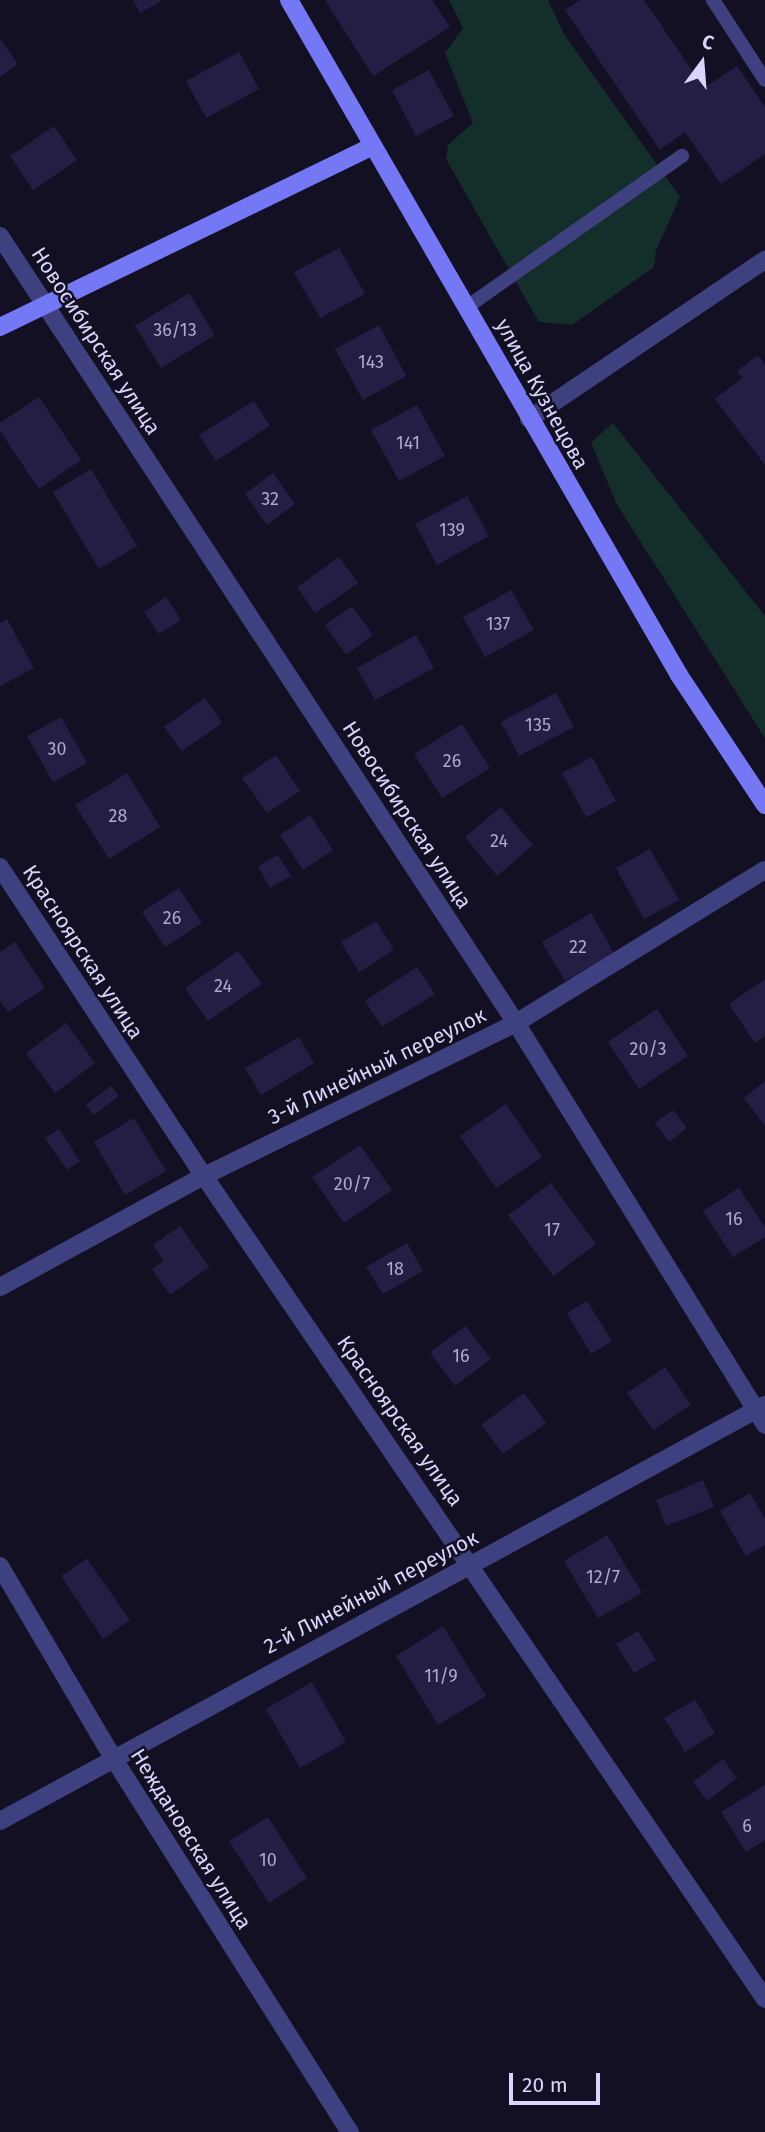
<!DOCTYPE html>
<meta charset="utf-8">
<style>
body{margin:0}
#map{position:relative;width:765px;height:2132px;overflow:hidden;background:#131024;font-family:"Fira Sans",sans-serif}
div>[style]{position:absolute}
.green>*{inset:0;background:#142e2b}
.building>*{inset:0;background:#241e44}
.lane>*{height:14px;margin:-7px;padding:0 7px;transform-origin:7px;border-radius:7px;background:#3f407f}
.street>*{height:18px;margin:-9px;padding:0 9px;transform-origin:9px;border-radius:9px;background:#3f407f}
.secondary>*{height:18px;margin:-9px;padding:0 9px;transform-origin:9px;border-radius:9px;background:#7578f5}
span{translate:-50% -50%;white-space:nowrap;text-align:center;line-height:1.15;-webkit-text-stroke:5px #131024;paint-order:stroke}
.number-label{font-size:18px;color:#aca8ce}
.number-label span{-webkit-text-stroke-width:0}
.street-label{font-size:21px;color:#d9d6fc}
.north{position:absolute;left:667px;top:28px;width:70px;height:70px;-webkit-text-stroke:5px #131024;paint-order:stroke;rotate:16deg;font-size:19px;font-weight:700;line-height:28px;text-align:center;color:#d9d6fc}
.north::after{content:'';display:block;margin:auto;width:24px;height:32px;background:#d9d6fc;clip-path:polygon(50% 0,100% 100%,50% 72%,0 100%)}
.scale{position:absolute;left:509px;top:2073px;width:91px;height:32px;box-sizing:border-box;border:4px solid #d9d6fc;border-top:0;padding-left:9px;font-size:21px;line-height:24px;white-space:nowrap;color:#d9d6fc;-webkit-text-stroke:5px #131024;paint-order:stroke}
</style>
<div id="map">
<div class="green">
<i style="clip-path:polygon(449px 0,548px 0,564px 34px,680px 197px,656px 250px,654px 267px,572px 325px,539px 322px,446px 159px,448px 145px,473px 123px,445px 53px,463px 28px)"></i>
<i style="clip-path:polygon(613px 423px,765px 616px,765px 738px,616px 503px,591px 442px)"></i>
</div>
<div class="building">
<i style="clip-path:polygon(133px 0,163px 0,140px 13px)"></i>
<i style="clip-path:polygon(325px 0,432px 0,450px 27px,373px 76px)"></i>
<i style="clip-path:polygon(580px 0,644px 0,704px 88px,737px 66px,765px 107px,765px 154px,721px 184px,685px 132px,660px 150px,565px 10px)"></i>
<i style="clip-path:polygon(0 39px,18px 64px,0 77px)"></i>
<i style="clip-path:polygon(239px 52px,259px 89px,206px 118px,186px 81px)"></i>
<i style="clip-path:polygon(429px 70px,454px 116px,416px 136px,392px 90px)"></i>
<i style="clip-path:polygon(54px 126px,77px 160px,33px 190px,10px 156px)"></i>
<i style="clip-path:polygon(339px 248px,365px 294px,320px 318px,294px 272px)"></i>
<i style="clip-path:polygon(189px 293px,215px 335px,161px 368px,135px 326px)"></i>
<i style="clip-path:polygon(379px 325px,406px 376px,363px 400px,335px 349px)"></i>
<i style="clip-path:polygon(758px 355px,765px 365px,765px 465px,715px 399px,742px 378px,737px 371px)"></i>
<i style="clip-path:polygon(39px 397px,81px 460px,39px 489px,0 431px,0 423px)"></i>
<i style="clip-path:polygon(254px 401px,270px 426px,216px 461px,199px 435px)"></i>
<i style="clip-path:polygon(417px 405px,445px 456px,399px 481px,371px 430px)"></i>
<i style="clip-path:polygon(91px 469px,137px 546px,99px 569px,53px 492px)"></i>
<i style="clip-path:polygon(273px 473px,295px 504px,267px 525px,245px 494px)"></i>
<i style="clip-path:polygon(467px 496px,489px 536px,437px 565px,415px 524px)"></i>
<i style="clip-path:polygon(339px 557px,358px 583px,315px 613px,297px 587px)"></i>
<i style="clip-path:polygon(511px 590px,534px 630px,485px 657px,463px 617px)"></i>
<i style="clip-path:polygon(166px 597px,181px 620px,159px 634px,144px 612px)"></i>
<i style="clip-path:polygon(352px 606px,373px 635px,346px 655px,325px 625px)"></i>
<i style="clip-path:polygon(7px 619px,34px 668px,0 686px,0 623px)"></i>
<i style="clip-path:polygon(416px 635px,434px 668px,375px 700px,357px 668px)"></i>
<i style="clip-path:polygon(556px 693px,574px 727px,519px 756px,501px 722px)"></i>
<i style="clip-path:polygon(205px 698px,222px 723px,182px 751px,164px 727px)"></i>
<i style="clip-path:polygon(61px 717px,87px 763px,53px 782px,27px 736px)"></i>
<i style="clip-path:polygon(462px 724px,490px 768px,442px 798px,414px 754px)"></i>
<i style="clip-path:polygon(276px 755px,300px 791px,267px 813px,242px 778px)"></i>
<i style="clip-path:polygon(592px 757px,616px 801px,586px 817px,562px 773px)"></i>
<i style="clip-path:polygon(127px 773px,160px 827px,109px 859px,75px 805px)"></i>
<i style="clip-path:polygon(501px 807px,533px 845px,497px 876px,465px 837px)"></i>
<i style="clip-path:polygon(310px 815px,333px 850px,303px 870px,280px 835px)"></i>
<i style="clip-path:polygon(650px 849px,679px 900px,644px 919px,616px 868px)"></i>
<i style="clip-path:polygon(278px 855px,291px 876px,270px 888px,258px 866px)"></i>
<i style="clip-path:polygon(179px 888px,202px 923px,165px 947px,142px 912px)"></i>
<i style="clip-path:polygon(591px 913px,614px 953px,565px 981px,542px 942px)"></i>
<i style="clip-path:polygon(376px 921px,394px 950px,359px 972px,341px 942px)"></i>
<i style="clip-path:polygon(15px 942px,45px 988px,8px 1012px,0 1001px,0 952px)"></i>
<i style="clip-path:polygon(238px 951px,262px 984px,208px 1021px,185px 988px)"></i>
<i style="clip-path:polygon(417px 967px,435px 994px,382px 1027px,365px 1001px)"></i>
<i style="clip-path:polygon(765px 979px,765px 1036px,755px 1043px,729px 1004px)"></i>
<i style="clip-path:polygon(657px 1009px,688px 1056px,639px 1089px,608px 1042px)"></i>
<i style="clip-path:polygon(66px 1023px,95px 1063px,55px 1093px,26px 1053px)"></i>
<i style="clip-path:polygon(299px 1037px,314px 1063px,261px 1095px,245px 1068px)"></i>
<i style="clip-path:polygon(765px 1081px,765px 1126px,744px 1098px)"></i>
<i style="clip-path:polygon(111px 1086px,119px 1096px,94px 1115px,86px 1105px)"></i>
<i style="clip-path:polygon(506px 1104px,542px 1157px,496px 1188px,460px 1136px)"></i>
<i style="clip-path:polygon(673px 1110px,687px 1128px,669px 1142px,655px 1123px)"></i>
<i style="clip-path:polygon(134px 1118px,166px 1171px,125px 1195px,94px 1142px)"></i>
<i style="clip-path:polygon(59px 1129px,80px 1161px,67px 1170px,45px 1138px)"></i>
<i style="clip-path:polygon(360px 1145px,392px 1190px,344px 1223px,312px 1177px)"></i>
<i style="clip-path:polygon(551px 1183px,596px 1244px,553px 1276px,508px 1215px)"></i>
<i style="clip-path:polygon(739px 1188px,765px 1227px,765px 1237px,733px 1257px,703px 1211px)"></i>
<i style="clip-path:polygon(180px 1226px,209px 1267px,170px 1295px,152px 1269px,164px 1261px,153px 1245px)"></i>
<i style="clip-path:polygon(407px 1243px,423px 1271px,383px 1294px,366px 1267px)"></i>
<i style="clip-path:polygon(587px 1301px,612px 1341px,591px 1354px,567px 1313px)"></i>
<i style="clip-path:polygon(466px 1326px,491px 1359px,455px 1386px,430px 1352px)"></i>
<i style="clip-path:polygon(665px 1367px,691px 1405px,653px 1430px,627px 1393px)"></i>
<i style="clip-path:polygon(524px 1393px,546px 1423px,503px 1454px,481px 1425px)"></i>
<i style="clip-path:polygon(703px 1480px,714px 1507px,666px 1526px,656px 1500px)"></i>
<i style="clip-path:polygon(750px 1493px,765px 1519px,765px 1545px,746px 1556px,720px 1511px)"></i>
<i style="clip-path:polygon(607px 1535px,642px 1593px,598px 1618px,564px 1561px)"></i>
<i style="clip-path:polygon(87px 1559px,130px 1620px,103px 1639px,61px 1576px)"></i>
<i style="clip-path:polygon(443px 1626px,486px 1696px,438px 1725px,396px 1656px)"></i>
<i style="clip-path:polygon(638px 1631px,656px 1660px,634px 1673px,616px 1644px)"></i>
<i style="clip-path:polygon(312px 1682px,346px 1742px,300px 1768px,266px 1709px)"></i>
<i style="clip-path:polygon(695px 1700px,715px 1733px,685px 1752px,664px 1718px)"></i>
<i style="clip-path:polygon(723px 1759px,737px 1778px,707px 1801px,693px 1782px)"></i>
<i style="clip-path:polygon(765px 1785px,765px 1840px,746px 1852px,721px 1812px)"></i>
<i style="clip-path:polygon(268px 1817px,307px 1878px,269px 1903px,229px 1841px)"></i>
</div>
<div class="lane">
<i style="left:713px;top:0;width:95px;rotate:57deg"></i>
<i style="left:467px;top:307px;width:263px;rotate:-35.1deg"></i>
</div>
<div class="street">
<i style="left:0;top:236px;width:941px;rotate:56.75deg"></i>
<i style="left:516px;top:1023px;width:473px;rotate:58.2deg"></i>
<i style="left:529px;top:419px;width:285px;rotate:-34deg"></i>
<i style="left:0;top:867px;width:370px;rotate:56.6deg"></i>
<i style="left:204px;top:1176px;width:996px;rotate:55.72deg"></i>
<i style="left:0;top:1287px;width:232px;rotate:-28.6deg"></i>
<i style="left:204px;top:1176px;width:347px;rotate:-26.1deg"></i>
<i style="left:516px;top:1023px;width:292px;rotate:-31.6deg"></i>
<i style="left:0;top:1566px;width:221px;rotate:59.5deg"></i>
<i style="left:112px;top:1756px;width:445px;rotate:57.7deg"></i>
<i style="left:0;top:1821px;width:871px;rotate:-28.54deg"></i>
</div>
<div class="secondary">
<i style="left:289px;top:0;width:780px;rotate:59.98deg"></i>
<i style="left:679px;top:675px;width:156px;rotate:56.5deg"></i>
<i style="left:0;top:327px;width:412px;rotate:-25.9deg"></i>
</div>
<div class="number-label">
<span style="left:175px;top:330px">36/13</span>
<span style="left:371px;top:362px">143</span>
<span style="left:408px;top:443px">141</span>
<span style="left:270px;top:499px">32</span>
<span style="left:452px;top:530px">139</span>
<span style="left:498px;top:624px">137</span>
<span style="left:538px;top:725px">135</span>
<span style="left:57px;top:749px">30</span>
<span style="left:452px;top:761px">26</span>
<span style="left:118px;top:816px">28</span>
<span style="left:499px;top:841px">24</span>
<span style="left:172px;top:918px">26</span>
<span style="left:578px;top:947px">22</span>
<span style="left:223px;top:986px">24</span>
<span style="left:648px;top:1049px">20/3</span>
<span style="left:352px;top:1184px">20/7</span>
<span style="left:734px;top:1219px">16</span>
<span style="left:552px;top:1230px">17</span>
<span style="left:395px;top:1269px">18</span>
<span style="left:461px;top:1356px">16</span>
<span style="left:603px;top:1577px">12/7</span>
<span style="left:441px;top:1676px">11/9</span>
<span style="left:747px;top:1826px">6</span>
<span style="left:268px;top:1860px">10</span>
</div>
<div class="street-label">
<span style="left:96px;top:341px;rotate:57deg">Новосибирская улица</span>
<span style="left:542px;top:394px;rotate:61deg">улица Кузнецова</span>
<span style="left:407px;top:815px;rotate:57deg">Новосибирская улица</span>
<span style="left:83px;top:952px;rotate:57deg">Красноярская улица</span>
<span style="left:377px;top:1066px;rotate:-26deg">3-й Линейный переулок</span>
<span style="left:400px;top:1421px;rotate:55deg">Красноярская улица</span>
<span style="left:371px;top:1592px;rotate:-28deg">2-й Линейный переулок</span>
<span style="left:191px;top:1839px;rotate:58deg">Неждановская улица</span>
</div>
<div class="north">С</div>
<div class="scale">20 m</div>
</div>
